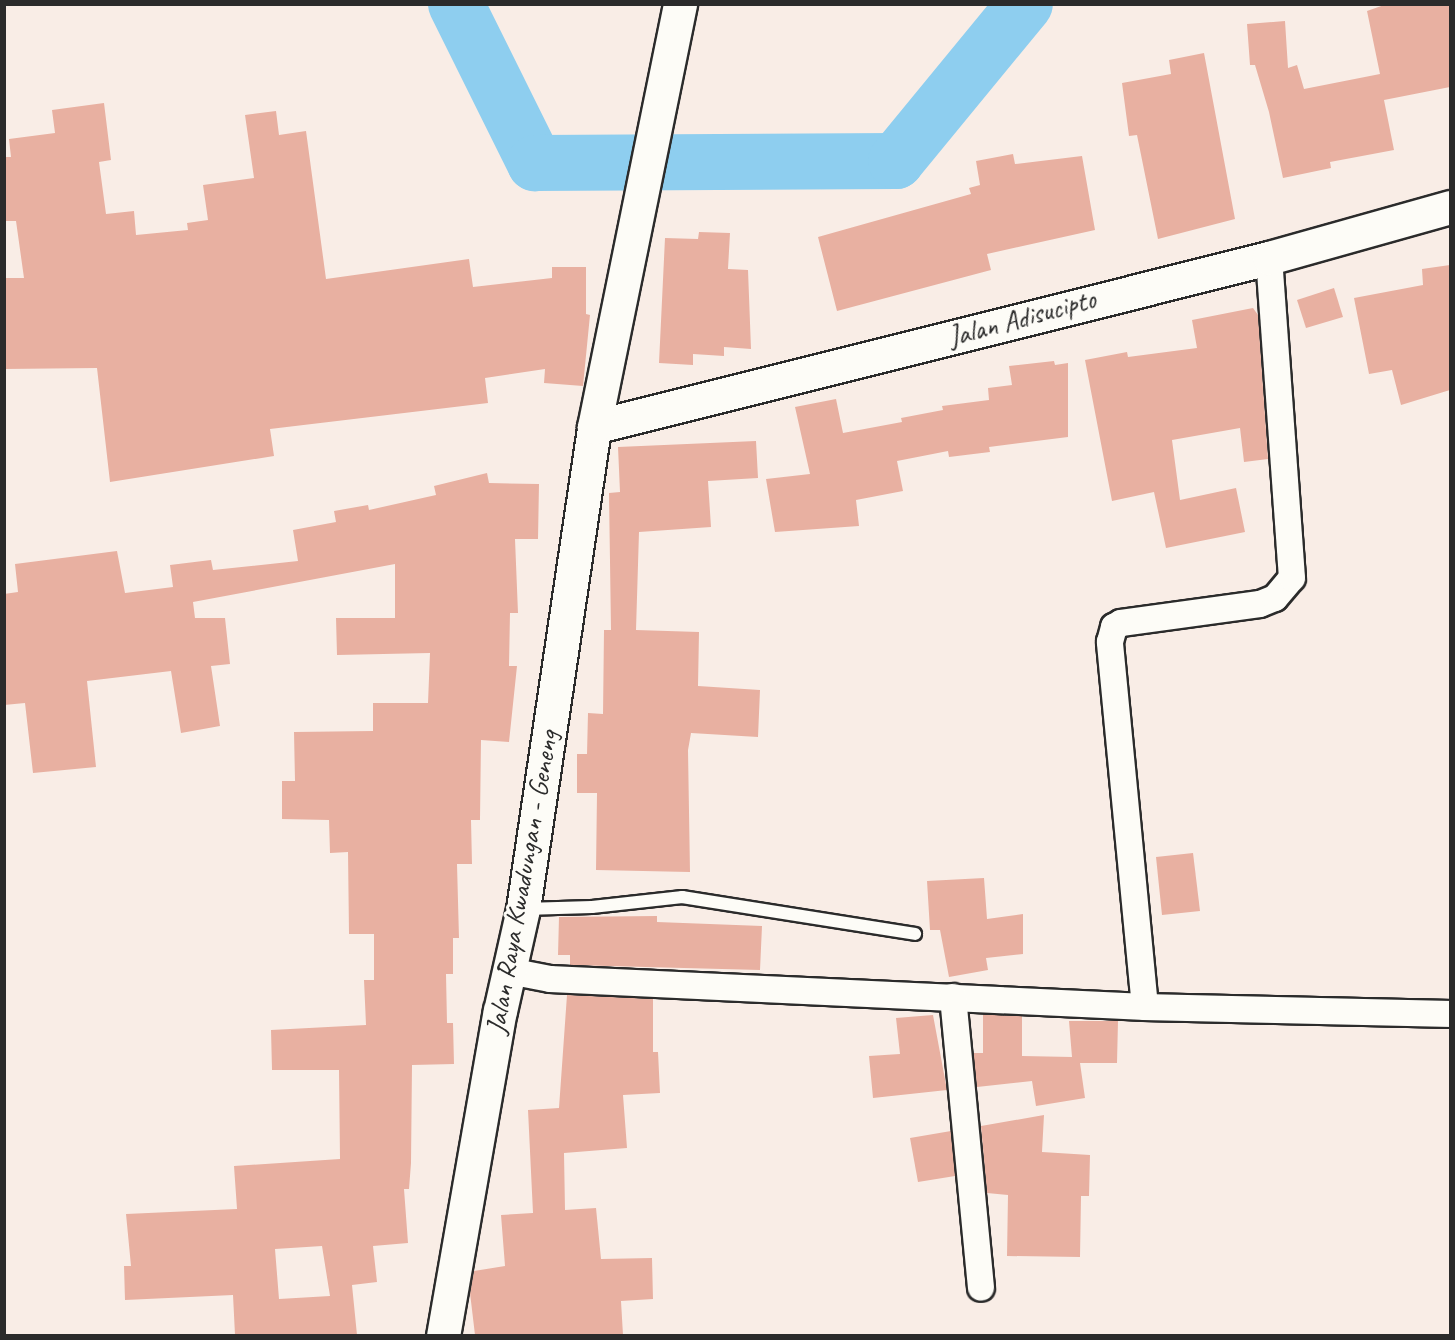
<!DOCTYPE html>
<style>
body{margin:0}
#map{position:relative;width:1455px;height:1340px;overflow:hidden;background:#f9ede6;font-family:Caveat,sans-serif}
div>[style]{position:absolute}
.river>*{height:56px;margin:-28px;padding:0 28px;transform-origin:28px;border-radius:28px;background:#8eceef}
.building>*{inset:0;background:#e8b0a1}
.roads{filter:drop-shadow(2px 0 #2b2b2b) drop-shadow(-2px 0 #2b2b2b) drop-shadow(0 2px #2b2b2b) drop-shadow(0 -2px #2b2b2b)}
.lane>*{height:12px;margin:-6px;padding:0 6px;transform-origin:6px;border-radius:6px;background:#fdfcf7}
.street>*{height:26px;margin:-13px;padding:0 13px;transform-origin:13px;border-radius:13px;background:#fdfcf7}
.secondary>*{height:33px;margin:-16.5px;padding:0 16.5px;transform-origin:16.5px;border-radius:16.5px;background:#fdfcf7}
span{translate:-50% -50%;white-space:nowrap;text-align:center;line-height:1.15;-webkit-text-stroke:6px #fdfcf7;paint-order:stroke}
.street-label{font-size:28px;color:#2b2b2b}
.frame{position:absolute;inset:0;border:6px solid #2b2b2b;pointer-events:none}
</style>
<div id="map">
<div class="river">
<i style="left:456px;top:4px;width:178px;rotate:63.6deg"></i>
<i style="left:535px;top:163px;width:361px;rotate:-0.3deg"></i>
<i style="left:896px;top:161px;width:203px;rotate:-50.6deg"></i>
</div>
<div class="building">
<i style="clip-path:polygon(1387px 4px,1450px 4px,1450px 87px,1384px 100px,1394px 150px,1330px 162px,1331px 168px,1283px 178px,1269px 112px,1255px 65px,1250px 65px,1247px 24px,1285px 21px,1288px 68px,1297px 65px,1304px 89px,1380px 74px,1367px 11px)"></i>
<i style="clip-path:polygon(1204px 53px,1235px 219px,1158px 239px,1137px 135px,1129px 136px,1122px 83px,1171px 74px,1169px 60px)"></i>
<i style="clip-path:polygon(104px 103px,111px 160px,99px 162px,106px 214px,134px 211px,136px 235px,188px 230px,187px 223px,208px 220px,203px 185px,254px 178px,245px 115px,276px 111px,279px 135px,306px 131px,326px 279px,469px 259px,473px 287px,552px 278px,552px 267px,586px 267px,586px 314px,590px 315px,583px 386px,544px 383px,545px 369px,485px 378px,488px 403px,270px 429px,274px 456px,110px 482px,97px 368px,4px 369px,4px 278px,24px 278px,16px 221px,4px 221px,4px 157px,11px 157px,9px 139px,55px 133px,52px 110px)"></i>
<i style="clip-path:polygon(1013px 154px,1015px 164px,1082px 156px,1095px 230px,987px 254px,991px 270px,837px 311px,818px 237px,971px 194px,969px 188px,980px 185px,976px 161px)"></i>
<i style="clip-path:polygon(699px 232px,730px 233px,728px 269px,748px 270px,751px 349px,724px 347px,724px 356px,693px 354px,693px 365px,659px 363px,665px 238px,698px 239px)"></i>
<i style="clip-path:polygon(1450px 265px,1450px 390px,1401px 405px,1392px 370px,1369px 374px,1354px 298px,1423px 285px,1422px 269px)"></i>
<i style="clip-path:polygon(1334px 288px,1343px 317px,1306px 328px,1297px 300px)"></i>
<i style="clip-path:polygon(1253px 308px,1258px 315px,1268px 459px,1244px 462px,1240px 428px,1172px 440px,1180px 500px,1236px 488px,1245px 532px,1166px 548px,1154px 492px,1112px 501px,1085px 360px,1127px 352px,1128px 357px,1197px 348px,1192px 320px)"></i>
<i style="clip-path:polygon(1054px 361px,1055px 365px,1068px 363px,1068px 437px,989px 447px,990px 452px,949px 457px,948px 451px,897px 461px,903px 491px,856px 500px,859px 526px,775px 532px,766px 479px,810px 474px,795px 407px,836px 399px,843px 433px,902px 422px,901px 418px,943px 410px,942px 406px,989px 400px,988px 388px,1012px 385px,1009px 366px)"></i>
<i style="clip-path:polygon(756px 441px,758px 478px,708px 481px,711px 527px,639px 532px,636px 630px,699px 632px,698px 686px,760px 690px,758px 737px,691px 733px,688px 750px,690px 872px,596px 870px,597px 793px,577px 793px,577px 754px,587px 754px,588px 713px,603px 714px,604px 630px,611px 630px,609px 493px,620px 492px,618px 447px)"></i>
<i style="clip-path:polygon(evenodd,487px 473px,489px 483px,539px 484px,538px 539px,515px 539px,518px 613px,510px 613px,509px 666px,517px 666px,509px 742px,481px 740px,480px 820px,471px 820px,472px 864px,457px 864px,459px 938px,453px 938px,453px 974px,446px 974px,447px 1023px,453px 1023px,454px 1064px,412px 1065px,411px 1163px,409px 1189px,404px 1189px,408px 1243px,373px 1246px,377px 1282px,352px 1285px,357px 1335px,235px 1335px,233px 1295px,125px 1300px,124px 1266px,131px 1266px,126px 1214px,237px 1209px,234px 1166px,340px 1159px,339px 1070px,272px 1070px,271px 1030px,366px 1025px,364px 980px,374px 980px,374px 934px,349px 934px,348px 852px,330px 853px,329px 820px,282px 819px,282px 781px,295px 781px,294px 732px,373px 731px,373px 703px,428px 703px,430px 653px,337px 655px,336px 618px,395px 618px,395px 564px,193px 602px,195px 618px,225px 618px,230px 664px,211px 666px,220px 726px,181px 733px,171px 671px,87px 681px,96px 767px,33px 773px,25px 703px,4px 705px,4px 594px,18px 592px,15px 564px,117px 551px,125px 593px,173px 587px,170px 565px,211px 560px,213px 570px,298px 561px,293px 530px,336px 522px,334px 511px,368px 505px,369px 510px,436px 495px,434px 486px,487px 473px,322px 1246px,330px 1296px,279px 1299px,275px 1249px,322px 1246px)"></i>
<i style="clip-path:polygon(1193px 853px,1200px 911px,1162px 915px,1156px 857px)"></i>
<i style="clip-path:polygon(984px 878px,987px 919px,1023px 914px,1023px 954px,986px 958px,988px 970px,949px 977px,940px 930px,930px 930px,927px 881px)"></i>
<i style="clip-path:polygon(657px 916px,657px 922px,762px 926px,760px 970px,570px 965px,570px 955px,558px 955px,559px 917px)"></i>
<i style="clip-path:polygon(567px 995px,653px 999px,653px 1052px,658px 1052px,660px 1093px,623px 1095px,627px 1148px,564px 1153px,565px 1210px,596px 1208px,601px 1259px,652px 1258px,653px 1299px,621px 1301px,623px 1335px,475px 1335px,470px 1293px,474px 1271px,505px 1266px,501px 1215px,533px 1213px,528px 1110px,559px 1108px)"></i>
<i style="clip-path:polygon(983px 1014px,1022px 1016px,1022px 1056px,1072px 1057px,1069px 1021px,1118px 1021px,1117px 1063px,1080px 1063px,1085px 1098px,1036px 1106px,1032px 1081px,977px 1087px,973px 1053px,983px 1053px)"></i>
<i style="clip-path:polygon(933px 1015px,947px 1090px,873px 1098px,869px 1056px,900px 1054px,896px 1018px)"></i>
<i style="clip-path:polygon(1044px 1115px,1042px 1152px,1090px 1155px,1089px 1196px,1081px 1196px,1080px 1257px,1007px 1256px,1008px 1195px,987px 1193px,981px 1126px)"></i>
<i style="clip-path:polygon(951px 1131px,955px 1176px,918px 1182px,910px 1138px)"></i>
</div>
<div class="roads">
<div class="lane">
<i style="left:524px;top:909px;width:68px;rotate:-1.7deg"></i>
<i style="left:592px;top:907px;width:91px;rotate:-6.3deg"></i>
<i style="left:682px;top:897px;width:236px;rotate:9deg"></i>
</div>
<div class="street">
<i style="left:509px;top:971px;width:42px;rotate:11deg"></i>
<i style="left:550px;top:979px;width:596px;rotate:2.69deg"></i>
<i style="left:1145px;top:1007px;width:305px;rotate:1.3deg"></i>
<i style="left:953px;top:997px;width:292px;rotate:84.5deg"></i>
<i style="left:1145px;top:1007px;width:367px;rotate:-95.5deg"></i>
<i style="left:1110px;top:642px;width:16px;rotate:-75deg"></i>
<i style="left:1114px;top:627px;width:8px;rotate:-30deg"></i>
<i style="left:1121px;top:623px;width:140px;rotate:-7.8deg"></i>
<i style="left:1260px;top:604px;width:16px;rotate:-22deg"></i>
<i style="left:1275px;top:598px;width:26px;rotate:-50deg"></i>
<i style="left:1292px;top:578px;width:321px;rotate:-94.1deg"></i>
</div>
<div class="secondary">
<i style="left:594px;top:427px;width:696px;rotate:-14.06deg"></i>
<i style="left:1269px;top:258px;width:188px;rotate:-15.7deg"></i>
<i style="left:443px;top:1336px;width:330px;rotate:-80.1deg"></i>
<i style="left:500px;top:1011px;width:105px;rotate:-77.3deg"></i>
<i style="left:523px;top:909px;width:487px;rotate:-81.6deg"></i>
<i style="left:594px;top:427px;width:432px;rotate:-78.5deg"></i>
</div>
</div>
<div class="street-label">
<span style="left:1022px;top:318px;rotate:-15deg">Jalan Adisucipto</span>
<span style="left:522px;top:882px;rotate:-80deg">Jalan Raya Kwadungan - Geneng</span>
</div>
<div class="frame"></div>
</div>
